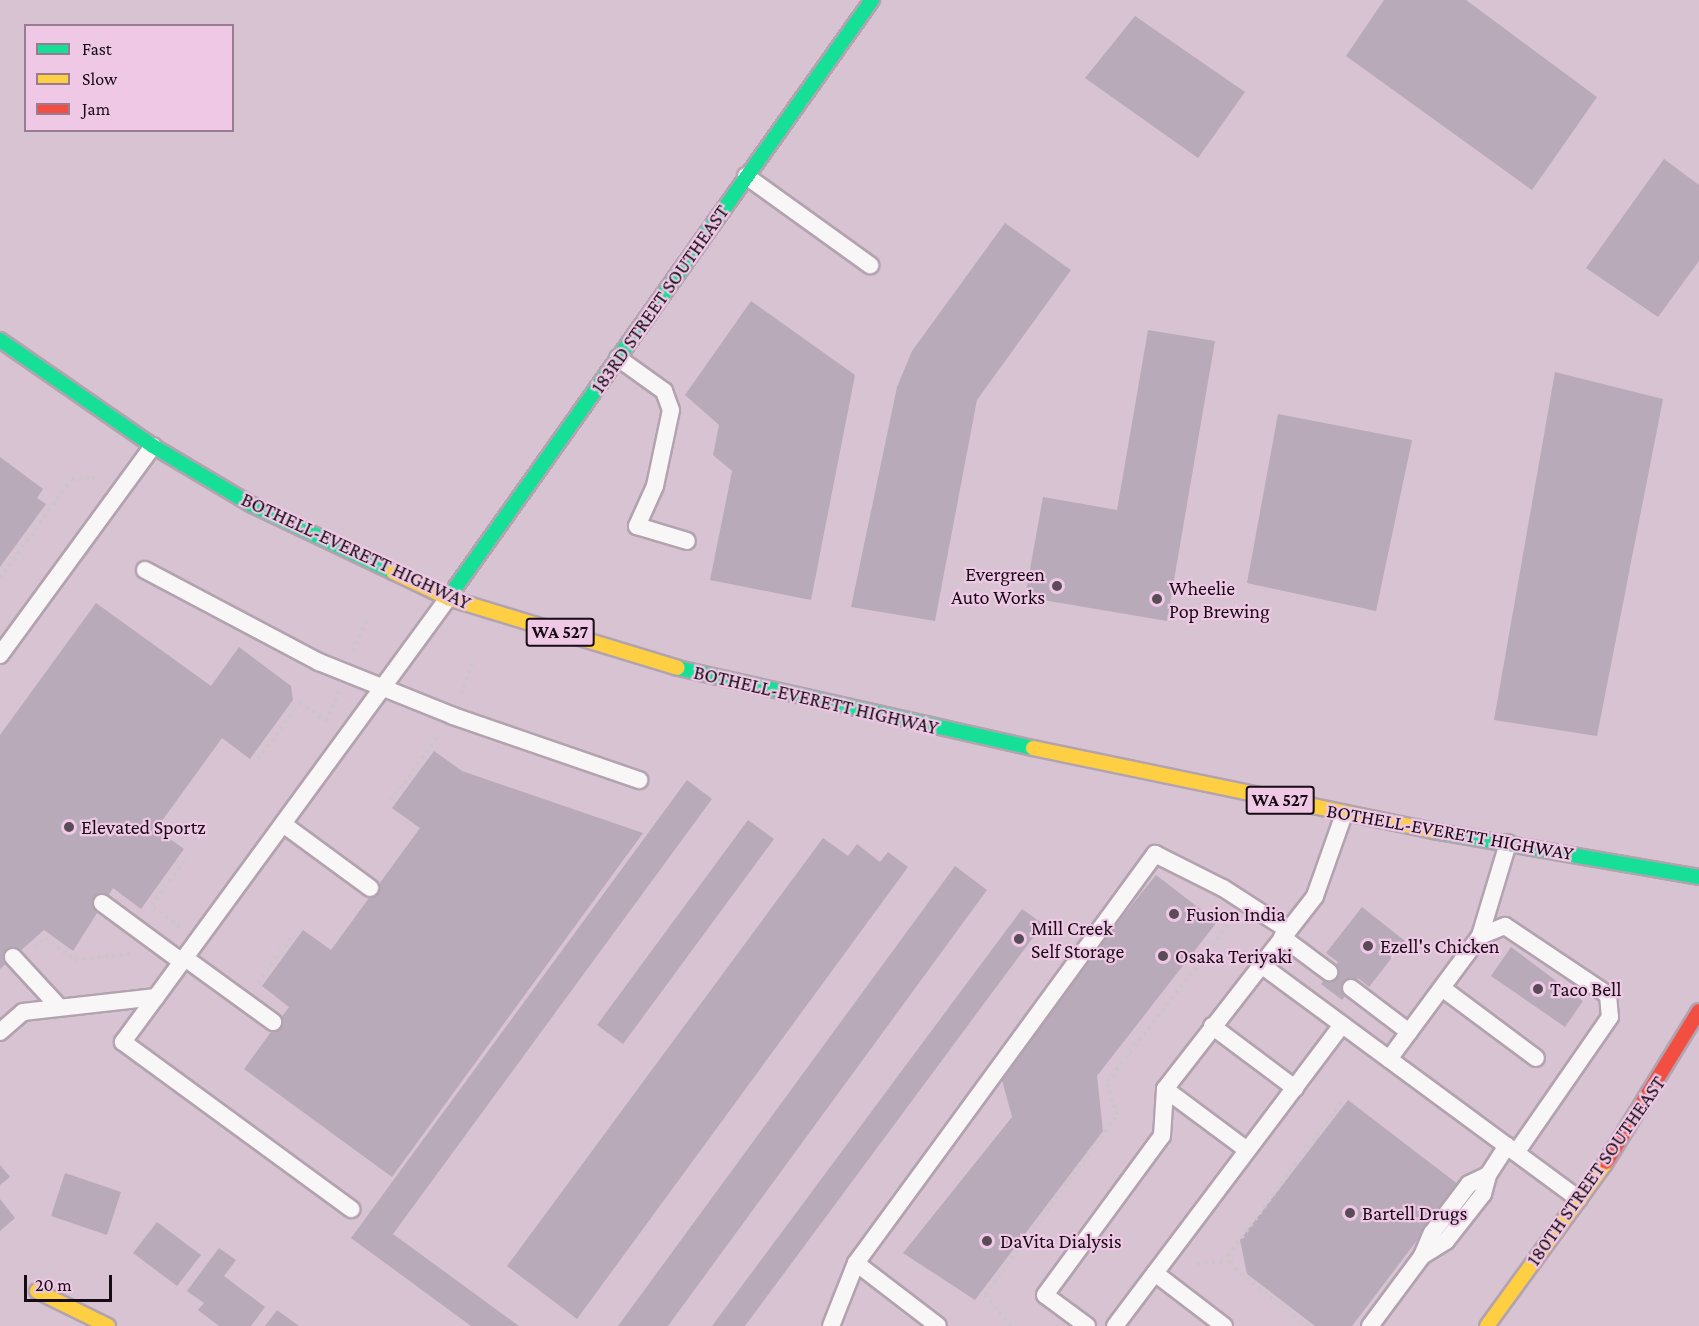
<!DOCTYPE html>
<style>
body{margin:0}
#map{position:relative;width:1699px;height:1326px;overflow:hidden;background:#d8c3d3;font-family:"Crimson Pro",serif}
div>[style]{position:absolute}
.building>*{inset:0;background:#b8aab8}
.path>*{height:4px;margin-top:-2px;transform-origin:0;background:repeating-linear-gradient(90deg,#ccc6ca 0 3px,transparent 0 7.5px)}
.roads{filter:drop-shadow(2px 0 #b2a3af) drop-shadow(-2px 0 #b2a3af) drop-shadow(0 2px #b2a3af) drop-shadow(0 -2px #b2a3af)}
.lane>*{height:16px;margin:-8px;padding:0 8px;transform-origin:8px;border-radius:8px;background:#f9f6f8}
.fast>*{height:14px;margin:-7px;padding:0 7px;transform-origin:7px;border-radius:7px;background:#16e098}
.slow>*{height:14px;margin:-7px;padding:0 7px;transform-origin:7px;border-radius:7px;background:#ffcf43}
.jam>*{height:14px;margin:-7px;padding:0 7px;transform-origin:7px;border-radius:7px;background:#f24e42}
.dots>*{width:16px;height:16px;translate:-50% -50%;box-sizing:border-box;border:3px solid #eec8e4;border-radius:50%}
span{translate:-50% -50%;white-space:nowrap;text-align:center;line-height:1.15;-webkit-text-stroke:4.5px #eec8e4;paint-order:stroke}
.shield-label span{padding:2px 4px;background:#eec8e4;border:2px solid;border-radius:4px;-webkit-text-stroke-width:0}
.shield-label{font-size:18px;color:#170b15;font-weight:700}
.street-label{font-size:20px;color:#170b15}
.poi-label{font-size:20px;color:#170b15}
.right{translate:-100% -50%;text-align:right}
.left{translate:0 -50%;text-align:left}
.legend{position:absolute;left:24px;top:24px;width:210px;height:108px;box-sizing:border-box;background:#eec8e4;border:2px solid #987c91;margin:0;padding:8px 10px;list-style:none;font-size:18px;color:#170b15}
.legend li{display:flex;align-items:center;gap:12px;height:30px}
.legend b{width:30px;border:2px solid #987c91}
.scale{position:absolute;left:24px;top:1275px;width:88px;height:27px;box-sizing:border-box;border:3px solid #170b15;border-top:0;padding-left:8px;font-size:18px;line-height:21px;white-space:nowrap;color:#170b15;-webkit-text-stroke:4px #eec8e4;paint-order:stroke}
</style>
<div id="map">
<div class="building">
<i style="clip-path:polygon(1384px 0,1466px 0,1597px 97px,1532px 190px,1346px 56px)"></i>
<i style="clip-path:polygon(1135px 16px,1245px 92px,1198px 158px,1085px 78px)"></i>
<i style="clip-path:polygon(1664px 159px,1699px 185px,1699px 261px,1658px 317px,1586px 268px)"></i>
<i style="clip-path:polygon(1005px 223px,1071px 270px,977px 400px,935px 621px,851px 607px,897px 387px,912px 351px)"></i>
<i style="clip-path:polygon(751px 301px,855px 375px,811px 600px,710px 580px,732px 471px,713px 455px,719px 425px,685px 395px)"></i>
<i style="clip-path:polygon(1148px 330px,1215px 341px,1167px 621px,1025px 597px,1043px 497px,1117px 510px)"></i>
<i style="clip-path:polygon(1555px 372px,1663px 399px,1597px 736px,1494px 720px)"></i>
<i style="clip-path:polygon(1278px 414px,1412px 440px,1376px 611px,1247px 583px)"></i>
<i style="clip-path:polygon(0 457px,43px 489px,37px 498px,46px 504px,0 567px)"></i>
<i style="clip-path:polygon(96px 603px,211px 686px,239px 647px,291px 686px,293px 700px,250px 759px,222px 738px,156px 829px,184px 849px,141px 909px,113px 888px,73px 951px,44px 930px,0 969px,0 735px)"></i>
<i style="clip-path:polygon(434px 751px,462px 771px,643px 833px,392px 1177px,244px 1069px,289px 1007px,262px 986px,303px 930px,331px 950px,420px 828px,392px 808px)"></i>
<i style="clip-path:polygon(687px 780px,712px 799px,393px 1234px,519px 1326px,471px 1326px,351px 1238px)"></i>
<i style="clip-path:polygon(748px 820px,774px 839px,623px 1044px,597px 1025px)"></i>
<i style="clip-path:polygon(823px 838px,848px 856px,857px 844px,880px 862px,888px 852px,908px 867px,577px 1319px,507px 1266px)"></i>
<i style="clip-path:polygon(955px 866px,987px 890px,668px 1326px,618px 1326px)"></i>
<i style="clip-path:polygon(1156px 875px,1217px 922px,1097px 1076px,1103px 1131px,975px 1300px,903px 1253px,1012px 1117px,999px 1069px)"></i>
<i style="clip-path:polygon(1362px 907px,1405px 941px,1369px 987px,1358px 978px,1342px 1000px,1321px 984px,1338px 962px,1326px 953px)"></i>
<i style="clip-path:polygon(1022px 909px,1043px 924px,745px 1326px,712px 1326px)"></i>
<i style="clip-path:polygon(1511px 947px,1583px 1001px,1565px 1027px,1491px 976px)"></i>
<i style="clip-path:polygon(1348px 1100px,1459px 1185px,1352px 1326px,1315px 1326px,1247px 1274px,1240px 1240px)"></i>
<i style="clip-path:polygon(0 1165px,10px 1177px,0 1185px)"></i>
<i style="clip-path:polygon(65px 1173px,121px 1192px,107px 1235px,51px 1216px)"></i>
<i style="clip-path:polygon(0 1199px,15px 1218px,0 1231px)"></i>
<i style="clip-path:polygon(157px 1222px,201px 1255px,177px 1286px,133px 1253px)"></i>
<i style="clip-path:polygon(219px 1248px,236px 1260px,224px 1276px,265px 1307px,251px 1326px,219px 1326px,198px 1310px,204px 1303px,187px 1291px)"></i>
<i style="clip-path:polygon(277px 1310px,299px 1326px,265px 1326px)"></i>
</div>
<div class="path">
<i style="left:0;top:578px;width:122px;rotate:-54deg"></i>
<i style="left:72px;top:479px;width:20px"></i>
<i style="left:92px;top:479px;width:7px;rotate:-56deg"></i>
<i style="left:353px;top:651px;width:34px;rotate:-66deg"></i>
<i style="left:461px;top:694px;width:35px;rotate:-70deg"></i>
<i style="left:258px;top:759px;width:71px;rotate:-53.6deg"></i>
<i style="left:300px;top:702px;width:32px;rotate:36deg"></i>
<i style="left:326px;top:721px;width:32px;rotate:-66deg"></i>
<i style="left:391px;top:801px;width:82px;rotate:-54deg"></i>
<i style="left:180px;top:927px;width:36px;rotate:-143deg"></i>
<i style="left:151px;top:905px;width:56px;rotate:-52.9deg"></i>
<i style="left:34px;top:947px;width:14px;rotate:-39deg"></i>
<i style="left:45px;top:938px;width:37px;rotate:36deg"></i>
<i style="left:75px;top:960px;width:55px;rotate:-6.2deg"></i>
<i style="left:258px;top:983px;width:57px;rotate:-54.3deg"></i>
<i style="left:1197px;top:1264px;width:34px;rotate:-5deg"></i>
<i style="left:1011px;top:1326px;width:40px;rotate:-130deg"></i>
<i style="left:985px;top:1295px;width:223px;rotate:-53.7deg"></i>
<i style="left:1117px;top:1115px;width:34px;rotate:-107deg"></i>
<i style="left:1107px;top:1082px;width:205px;rotate:-52.3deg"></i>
<i style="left:1308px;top:1326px;width:91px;rotate:-142.1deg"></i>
<i style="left:1236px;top:1270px;width:16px;rotate:-120deg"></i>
<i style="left:1228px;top:1256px;width:192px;rotate:-53.7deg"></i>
</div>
<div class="roads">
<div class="lane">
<i style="left:746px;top:176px;width:153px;rotate:35.7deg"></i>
<i style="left:618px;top:358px;width:57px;rotate:35.7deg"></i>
<i style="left:664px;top:391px;width:20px;rotate:70deg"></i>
<i style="left:671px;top:410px;width:78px;rotate:101.9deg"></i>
<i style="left:655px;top:486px;width:44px;rotate:114.2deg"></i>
<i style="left:637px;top:526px;width:52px;rotate:16.7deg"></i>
<i style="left:145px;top:570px;width:197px;rotate:27.9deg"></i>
<i style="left:319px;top:662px;width:144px;rotate:21.9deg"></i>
<i style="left:453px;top:716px;width:197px;rotate:19deg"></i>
<i style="left:0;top:655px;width:259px;rotate:-53.8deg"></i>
<i style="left:283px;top:824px;width:108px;rotate:36.3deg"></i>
<i style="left:102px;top:903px;width:99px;rotate:36.4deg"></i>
<i style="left:1480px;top:936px;width:27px;rotate:-22deg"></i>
<i style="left:1505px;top:926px;width:124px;rotate:33.8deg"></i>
<i style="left:1608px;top:995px;width:22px;rotate:85deg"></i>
<i style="left:1610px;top:1017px;width:165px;rotate:124.7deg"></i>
<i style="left:1282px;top:937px;width:59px;rotate:36.7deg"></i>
<i style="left:13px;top:957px;width:69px;rotate:47.3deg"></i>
<i style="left:185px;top:958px;width:109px;rotate:36deg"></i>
<i style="left:1260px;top:964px;width:396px;rotate:36.4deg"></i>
<i style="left:1351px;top:988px;width:73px;rotate:37.2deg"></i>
<i style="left:1442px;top:988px;width:117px;rotate:36.7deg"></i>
<i style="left:156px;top:997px;width:56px;rotate:126.3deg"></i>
<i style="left:123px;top:1042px;width:283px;rotate:36.2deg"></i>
<i style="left:1212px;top:1026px;width:104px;rotate:36.8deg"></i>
<i style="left:0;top:1032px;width:30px;rotate:-41deg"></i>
<i style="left:23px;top:1012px;width:134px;rotate:-6.4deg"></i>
<i style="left:156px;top:997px;width:494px;rotate:-53.8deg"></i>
<i style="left:1389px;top:1059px;width:153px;rotate:-53.5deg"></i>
<i style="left:1480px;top:936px;width:97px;rotate:-73.2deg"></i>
<i style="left:1165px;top:1089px;width:102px;rotate:36.6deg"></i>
<i style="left:1422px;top:1256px;width:25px;rotate:-67deg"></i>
<i style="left:1432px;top:1233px;width:61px;rotate:-52.9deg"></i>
<i style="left:1469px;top:1184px;width:21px;rotate:-25deg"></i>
<i style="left:856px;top:1263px;width:103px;rotate:37.5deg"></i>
<i style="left:831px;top:1326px;width:68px;rotate:-68.4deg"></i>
<i style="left:856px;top:1263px;width:507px;rotate:-53.83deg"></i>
<i style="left:1155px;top:854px;width:76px;rotate:26.6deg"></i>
<i style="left:1223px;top:888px;width:77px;rotate:32.9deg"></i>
<i style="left:1087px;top:1326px;width:52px;rotate:-143.6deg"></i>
<i style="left:1045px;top:1295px;width:197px;rotate:-53.7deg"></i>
<i style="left:1162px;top:1136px;width:47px;rotate:-86.3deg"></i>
<i style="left:1165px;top:1089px;width:244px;rotate:-52.1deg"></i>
<i style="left:1315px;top:896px;width:87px;rotate:-70.5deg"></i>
<i style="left:1115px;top:1326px;width:66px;rotate:-53deg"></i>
<i style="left:1224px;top:1326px;width:87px;rotate:-142.5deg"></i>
<i style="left:1155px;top:1273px;width:311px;rotate:-53deg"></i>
<i style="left:1370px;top:1326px;width:87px;rotate:-53.4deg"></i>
<i style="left:1422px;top:1256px;width:28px;rotate:-32deg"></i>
<i style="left:1446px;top:1241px;width:60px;rotate:-51.8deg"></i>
<i style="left:1483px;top:1194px;width:20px;rotate:-75deg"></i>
<i style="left:1488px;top:1175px;width:35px;rotate:-57deg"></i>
</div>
<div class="fast">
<i style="left:0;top:340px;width:186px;rotate:34.7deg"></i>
<i style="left:153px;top:446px;width:115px;rotate:30.8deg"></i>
<i style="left:252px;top:505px;width:156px;rotate:25.4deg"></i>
<i style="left:448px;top:598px;width:733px;rotate:-54.66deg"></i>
<i style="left:678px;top:668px;width:364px;rotate:12.7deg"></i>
<i style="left:1433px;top:831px;width:270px;rotate:9.8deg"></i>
</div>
<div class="slow">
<i style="left:393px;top:572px;width:61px;rotate:25.3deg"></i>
<i style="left:448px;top:598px;width:240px;rotate:16.9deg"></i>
<i style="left:1033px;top:748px;width:409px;rotate:11.7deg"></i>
<i style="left:37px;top:1291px;width:79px;rotate:26.2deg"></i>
<i style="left:1487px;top:1326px;width:203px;rotate:-54deg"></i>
</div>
<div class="jam">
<i style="left:1606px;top:1162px;width:177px;rotate:-58.4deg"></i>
</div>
</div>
<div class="dots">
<i style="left:1057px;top:586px;background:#5b4b58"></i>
<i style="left:1157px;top:599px;background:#5b4b58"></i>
<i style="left:69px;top:827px;background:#5b4b58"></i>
<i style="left:1174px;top:914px;background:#5b4b58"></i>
<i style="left:1019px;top:939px;background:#5b4b58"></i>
<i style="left:1368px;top:946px;background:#5b4b58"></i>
<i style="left:1163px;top:956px;background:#5b4b58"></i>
<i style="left:1538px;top:989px;background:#5b4b58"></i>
<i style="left:1350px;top:1213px;background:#5b4b58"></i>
<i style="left:987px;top:1241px;background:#5b4b58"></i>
</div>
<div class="shield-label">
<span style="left:560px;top:632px">WA 527</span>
<span style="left:1280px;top:800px">WA 527</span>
</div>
<div class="street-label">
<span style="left:660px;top:299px;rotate:-55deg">183RD STREET SOUTHEAST</span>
<span style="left:356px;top:551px;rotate:25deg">BOTHELL-EVERETT HIGHWAY</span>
<span style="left:816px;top:700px;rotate:13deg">BOTHELL-EVERETT HIGHWAY</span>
<span style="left:1450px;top:832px;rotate:10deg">BOTHELL-EVERETT HIGHWAY</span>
<span style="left:1596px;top:1171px;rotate:-55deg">180TH STREET SOUTHEAST</span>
</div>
<div class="poi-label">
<span class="right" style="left:1045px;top:586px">Evergreen<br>Auto Works</span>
<span class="left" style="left:1169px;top:600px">Wheelie<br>Pop Brewing</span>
<span class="left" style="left:81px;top:827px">Elevated Sportz</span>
<span class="left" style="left:1186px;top:914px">Fusion India</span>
<span class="left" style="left:1031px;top:940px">Mill Creek<br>Self Storage</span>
<span class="left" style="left:1380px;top:946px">Ezell's Chicken</span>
<span class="left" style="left:1175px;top:956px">Osaka Teriyaki</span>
<span class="left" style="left:1550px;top:989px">Taco Bell</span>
<span class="left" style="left:1362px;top:1213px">Bartell Drugs</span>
<span class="left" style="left:1000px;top:1241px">DaVita Dialysis</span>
</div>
<ul class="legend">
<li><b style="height:8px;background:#16e098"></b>Fast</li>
<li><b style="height:8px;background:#ffcf43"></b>Slow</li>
<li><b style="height:8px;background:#f24e42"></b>Jam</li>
</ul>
<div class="scale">20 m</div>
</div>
